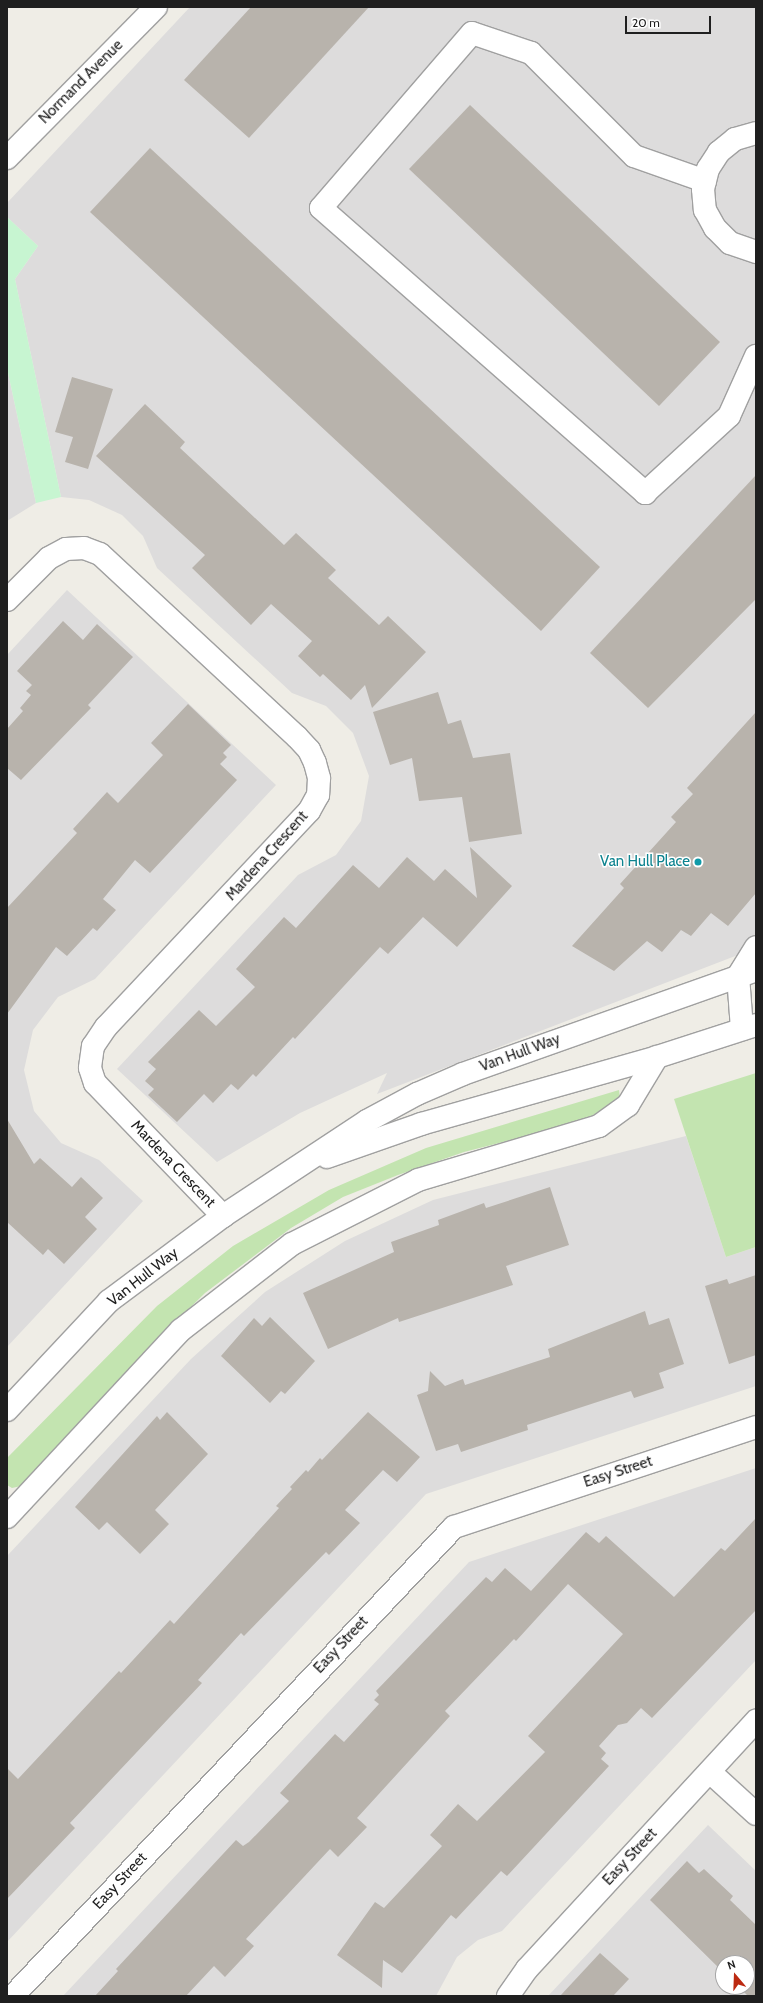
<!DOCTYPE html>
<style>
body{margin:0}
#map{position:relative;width:763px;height:2003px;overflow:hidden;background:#efede6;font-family:Cabin,sans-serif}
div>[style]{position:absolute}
.residential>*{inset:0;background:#dddcdc}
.grass>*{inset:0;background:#c3e4b0}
.park>*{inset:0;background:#c7f5d1}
.building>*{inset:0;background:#b8b3ac}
.roads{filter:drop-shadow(1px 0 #a0a0a0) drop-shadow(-1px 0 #a0a0a0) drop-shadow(0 1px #a0a0a0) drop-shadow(0 -1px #a0a0a0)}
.minor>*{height:22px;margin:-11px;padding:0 11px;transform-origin:11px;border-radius:11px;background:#fff}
.dots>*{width:11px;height:11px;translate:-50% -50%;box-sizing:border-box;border:2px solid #fff;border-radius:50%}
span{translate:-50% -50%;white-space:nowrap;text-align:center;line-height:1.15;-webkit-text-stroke:3px #fff;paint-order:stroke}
.street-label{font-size:15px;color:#1f1f1f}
.culture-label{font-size:15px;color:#0d838f}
.right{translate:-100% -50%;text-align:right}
.frame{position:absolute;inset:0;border:8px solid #1f1f1f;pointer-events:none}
.north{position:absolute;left:715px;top:1955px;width:40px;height:40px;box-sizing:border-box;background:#fff;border:1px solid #a5a5a5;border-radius:50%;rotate:341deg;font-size:11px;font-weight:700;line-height:16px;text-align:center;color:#1f1f1f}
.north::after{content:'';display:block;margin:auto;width:14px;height:18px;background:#bc2a12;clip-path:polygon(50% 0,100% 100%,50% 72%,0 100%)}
.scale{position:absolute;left:625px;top:16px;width:86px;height:18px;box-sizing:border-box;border:2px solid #1f1f1f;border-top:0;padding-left:5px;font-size:12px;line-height:14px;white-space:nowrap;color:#1f1f1f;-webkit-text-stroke:3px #fff;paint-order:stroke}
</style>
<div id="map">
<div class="residential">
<i style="clip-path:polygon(190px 7px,756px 7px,756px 948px,377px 1094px,387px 1073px,300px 1113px,217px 1162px,117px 1069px,298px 875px,336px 855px,361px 821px,369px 776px,353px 733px,326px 706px,292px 693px,157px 568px,143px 536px,122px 515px,89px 500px,61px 497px,15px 279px,38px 246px,7px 217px,7px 203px)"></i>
<i style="clip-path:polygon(7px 368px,36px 503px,7px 521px)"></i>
<i style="clip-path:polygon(67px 590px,276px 785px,95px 979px,58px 997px,33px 1030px,24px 1070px,34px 1111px,61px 1143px,99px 1160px,143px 1201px,7px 1347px,7px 655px)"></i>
<i style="clip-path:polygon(686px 1136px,726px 1257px,756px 1247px,756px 1386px,426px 1494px,7px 1942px,7px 1556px,191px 1359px,265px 1292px,345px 1241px,433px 1200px)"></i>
<i style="clip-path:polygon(756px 1468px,756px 1660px,502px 1931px,478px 1940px,457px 1957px,436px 1996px,63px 1996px,469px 1562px)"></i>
<i style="clip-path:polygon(evenodd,708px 1825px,756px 1871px,756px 1996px,548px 1996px,708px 1825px,723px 1963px,747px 1963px,747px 1987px,723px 1987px,723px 1963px)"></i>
</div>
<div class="grass">
<i style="clip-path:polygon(756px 1073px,756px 1247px,726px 1257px,674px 1099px)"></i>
<i style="clip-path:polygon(619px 1090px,620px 1098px,582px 1122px,464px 1152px,398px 1175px,343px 1197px,291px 1228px,205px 1293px,133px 1364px,21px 1486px,12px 1488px,7px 1485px,7px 1458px,157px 1306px,233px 1246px,329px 1190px,426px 1148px)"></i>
</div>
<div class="park">
<i style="clip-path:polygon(7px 217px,38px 246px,15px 279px,61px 497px,36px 503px,7px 368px)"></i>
</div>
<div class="building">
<i style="clip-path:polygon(251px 7px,369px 7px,249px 138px,184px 80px)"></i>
<i style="clip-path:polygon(470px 105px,720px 342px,659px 406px,409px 169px)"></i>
<i style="clip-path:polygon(150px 148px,600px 567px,541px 631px,90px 212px)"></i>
<i style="clip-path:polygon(72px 377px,113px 389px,88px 469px,65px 462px,73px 437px,55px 432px)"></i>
<i style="clip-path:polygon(145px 404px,185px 442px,180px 448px,284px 545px,296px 533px,336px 570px,328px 578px,379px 625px,388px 616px,426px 652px,372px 708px,365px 685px,351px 700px,323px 674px,320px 677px,298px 656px,312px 641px,271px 604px,251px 625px,192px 568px,205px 555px,96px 456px)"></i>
<i style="clip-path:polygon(756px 475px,756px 599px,648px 708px,590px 653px)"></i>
<i style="clip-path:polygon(63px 621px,83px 640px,97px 624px,133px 657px,88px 705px,91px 708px,21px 780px,7px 768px,7px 729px,23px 711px,20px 708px,31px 695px,26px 691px,32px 685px,17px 671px)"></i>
<i style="clip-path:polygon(438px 692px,448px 724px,461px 720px,473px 758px,510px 753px,522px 834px,469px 842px,462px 797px,419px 801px,412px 758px,390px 765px,373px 712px)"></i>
<i style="clip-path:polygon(188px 704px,231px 745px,223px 753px,227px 757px,220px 764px,237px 780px,150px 873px,135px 860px,103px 899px,116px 910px,97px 931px,93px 928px,67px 956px,56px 947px,7px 1014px,7px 908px,77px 833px,73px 829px,107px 792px,118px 803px,163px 755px,151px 743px)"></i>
<i style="clip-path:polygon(756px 712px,756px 893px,728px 926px,711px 913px,691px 936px,681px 930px,662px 952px,647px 941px,614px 971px,572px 946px,624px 888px,620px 884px,676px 822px,671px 817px,693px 794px,687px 788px)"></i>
<i style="clip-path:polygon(470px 847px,512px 886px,457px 947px,423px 917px,388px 954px,380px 947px,295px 1039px,293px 1037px,256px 1077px,253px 1074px,238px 1090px,231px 1084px,213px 1103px,204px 1094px,177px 1122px,148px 1095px,154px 1089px,145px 1081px,156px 1069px,148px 1062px,199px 1010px,216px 1026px,255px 987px,236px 969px,284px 917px,296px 928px,353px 865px,379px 888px,407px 857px,434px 881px,445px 869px,477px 898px)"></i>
<i style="clip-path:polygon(7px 1119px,34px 1164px,40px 1158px,72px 1187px,81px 1177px,103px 1198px,85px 1217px,97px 1229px,64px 1264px,48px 1249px,43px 1255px,7px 1222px)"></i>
<i style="clip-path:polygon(550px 1187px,569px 1245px,506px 1266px,513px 1285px,399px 1322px,398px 1318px,328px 1349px,303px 1293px,394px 1252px,391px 1242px,439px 1225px,438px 1220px,484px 1203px,486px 1208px)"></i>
<i style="clip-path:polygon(756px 1275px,756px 1355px,729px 1364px,705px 1286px,727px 1279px,729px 1284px)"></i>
<i style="clip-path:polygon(645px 1311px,649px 1325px,669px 1318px,684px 1364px,659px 1373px,664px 1388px,634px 1398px,631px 1391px,527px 1425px,528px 1430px,461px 1452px,458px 1444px,436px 1451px,417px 1395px,428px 1391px,430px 1371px,445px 1386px,463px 1379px,465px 1385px,550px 1357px,548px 1349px)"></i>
<i style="clip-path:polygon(270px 1317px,315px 1361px,285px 1394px,281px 1391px,270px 1403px,221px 1356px,254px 1318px,262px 1326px)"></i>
<i style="clip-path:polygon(167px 1412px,208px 1454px,155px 1510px,169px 1524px,140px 1554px,107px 1522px,99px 1530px,75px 1507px,157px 1416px,160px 1420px)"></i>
<i style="clip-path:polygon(368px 1412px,420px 1457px,397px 1482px,383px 1470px,345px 1510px,360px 1523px,329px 1555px,326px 1552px,244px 1636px,241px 1633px,198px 1680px,202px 1683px,70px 1823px,75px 1828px,7px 1899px,7px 1768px,18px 1779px,119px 1671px,121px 1673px,170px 1620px,174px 1624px,279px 1508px,276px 1506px,292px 1489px,290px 1487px,306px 1470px,308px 1472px,320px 1458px,322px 1460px)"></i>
<i style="clip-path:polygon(756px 1518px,756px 1610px,652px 1718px,641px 1708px,627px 1723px,618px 1725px,599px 1746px,606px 1753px,601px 1759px,609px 1766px,507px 1876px,501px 1871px,456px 1919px,451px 1915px,402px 1973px,383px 1960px,382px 1988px,337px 1955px,375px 1902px,384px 1908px,442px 1846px,430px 1835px,458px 1804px,477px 1821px,545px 1752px,528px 1736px,623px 1634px,568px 1584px,516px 1641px,514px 1639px,445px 1711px,450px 1716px,357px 1818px,367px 1827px,338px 1857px,330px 1849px,246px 1939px,254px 1946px,225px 1977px,214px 1966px,186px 1996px,95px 1996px,118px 1971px,116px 1969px,236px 1840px,243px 1846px,249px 1842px,289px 1801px,280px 1793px,335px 1734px,344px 1742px,379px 1704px,374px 1700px,379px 1695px,376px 1691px,486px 1577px,492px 1582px,505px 1568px,531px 1591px,586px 1532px,599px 1543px,606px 1536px,674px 1597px,721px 1548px,725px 1551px)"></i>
<i style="clip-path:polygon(687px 1861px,699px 1873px,704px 1869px,733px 1896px,730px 1900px,756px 1925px,756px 1996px,748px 1996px,739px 1987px,747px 1987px,747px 1963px,723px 1963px,723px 1972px,650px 1900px)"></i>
<i style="clip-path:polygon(600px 1953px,629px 1979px,613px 1996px,560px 1996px)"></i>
</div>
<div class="roads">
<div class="minor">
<i style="left:756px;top:133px;width:22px;rotate:164deg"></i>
<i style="left:735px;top:139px;width:21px;rotate:141deg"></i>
<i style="left:719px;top:152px;width:20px;rotate:123deg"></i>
<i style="left:708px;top:169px;width:21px;rotate:104deg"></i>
<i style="left:703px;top:189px;width:21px;rotate:85deg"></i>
<i style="left:705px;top:210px;width:21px;rotate:61deg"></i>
<i style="left:715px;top:228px;width:21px;rotate:45deg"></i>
<i style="left:730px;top:243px;width:28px;rotate:19deg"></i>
<i style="left:7px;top:158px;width:212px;rotate:-45.4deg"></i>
<i style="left:705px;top:181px;width:75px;rotate:-160.6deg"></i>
<i style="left:634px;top:156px;width:146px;rotate:-135deg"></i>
<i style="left:531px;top:53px;width:62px;rotate:-161.3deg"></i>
<i style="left:472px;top:33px;width:231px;rotate:130.8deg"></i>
<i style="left:321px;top:208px;width:432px;rotate:41.3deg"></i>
<i style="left:645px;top:493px;width:114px;rotate:-42.5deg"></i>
<i style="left:729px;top:416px;width:66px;rotate:-65.8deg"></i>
<i style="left:7px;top:600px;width:59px;rotate:-45deg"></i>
<i style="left:49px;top:558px;width:19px;rotate:-28deg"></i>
<i style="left:66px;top:549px;width:18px;rotate:-3deg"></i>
<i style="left:84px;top:548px;width:17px;rotate:21deg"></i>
<i style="left:100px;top:554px;width:269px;rotate:42.9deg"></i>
<i style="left:297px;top:737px;width:18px;rotate:47deg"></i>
<i style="left:309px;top:750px;width:14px;rotate:65deg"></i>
<i style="left:315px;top:763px;width:16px;rotate:75deg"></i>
<i style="left:319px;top:778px;width:17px;rotate:93deg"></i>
<i style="left:318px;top:795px;width:18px;rotate:119deg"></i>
<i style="left:309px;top:811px;width:296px;rotate:133.2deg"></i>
<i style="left:106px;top:1027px;width:23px;rotate:124deg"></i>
<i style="left:93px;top:1046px;width:22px;rotate:98deg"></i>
<i style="left:90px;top:1068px;width:16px;rotate:72deg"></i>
<i style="left:95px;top:1083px;width:185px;rotate:46.1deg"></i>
<i style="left:742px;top:1029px;width:53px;rotate:-94.3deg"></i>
<i style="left:738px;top:976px;width:34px;rotate:-58deg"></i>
<i style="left:327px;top:1157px;width:100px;rotate:-19.3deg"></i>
<i style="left:421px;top:1124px;width:245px;rotate:-15.8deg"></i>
<i style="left:657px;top:1057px;width:104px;rotate:-17.9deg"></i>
<i style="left:7px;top:1410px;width:149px;rotate:-46.9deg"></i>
<i style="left:109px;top:1301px;width:142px;rotate:-36.7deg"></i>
<i style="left:223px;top:1216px;width:173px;rotate:-33.4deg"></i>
<i style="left:367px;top:1121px;width:57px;rotate:-28.4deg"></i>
<i style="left:417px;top:1094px;width:50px;rotate:-23.5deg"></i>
<i style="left:463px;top:1074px;width:311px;rotate:-19.5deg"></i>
<i style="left:7px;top:1517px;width:255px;rotate:-47.1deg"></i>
<i style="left:181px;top:1330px;width:140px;rotate:-37.8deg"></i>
<i style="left:292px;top:1244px;width:141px;rotate:-26.9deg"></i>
<i style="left:418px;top:1180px;width:189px;rotate:-16.6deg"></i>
<i style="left:599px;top:1126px;width:36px;rotate:-36deg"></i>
<i style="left:628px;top:1105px;width:56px;rotate:-58.9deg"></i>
<i style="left:710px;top:1772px;width:62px;rotate:42.4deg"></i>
<i style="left:13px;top:1996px;width:644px;rotate:-46.76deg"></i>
<i style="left:454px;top:1527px;width:318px;rotate:-18.3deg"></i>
<i style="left:508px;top:1996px;width:33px;rotate:-55deg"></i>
<i style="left:527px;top:1969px;width:338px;rotate:-47.3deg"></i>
</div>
</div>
<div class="dots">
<i style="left:698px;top:862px;background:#0f9aa8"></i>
</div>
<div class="street-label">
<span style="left:81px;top:82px;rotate:-45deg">Normand Avenue</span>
<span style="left:267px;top:856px;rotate:-48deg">Mardena Crescent</span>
<span style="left:520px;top:1053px;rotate:-20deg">Van Hull Way</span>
<span style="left:173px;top:1164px;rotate:46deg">Mardena Crescent</span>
<span style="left:143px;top:1277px;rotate:-38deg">Van Hull Way</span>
<span style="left:618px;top:1472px;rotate:-18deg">Easy Street</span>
<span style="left:341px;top:1645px;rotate:-47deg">Easy Street</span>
<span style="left:630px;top:1857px;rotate:-47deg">Easy Street</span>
<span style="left:120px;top:1881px;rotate:-47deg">Easy Street</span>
</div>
<div class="culture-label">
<span class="right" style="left:690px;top:862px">Van Hull Place</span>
</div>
<div class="frame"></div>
<div class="north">N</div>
<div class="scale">20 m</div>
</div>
